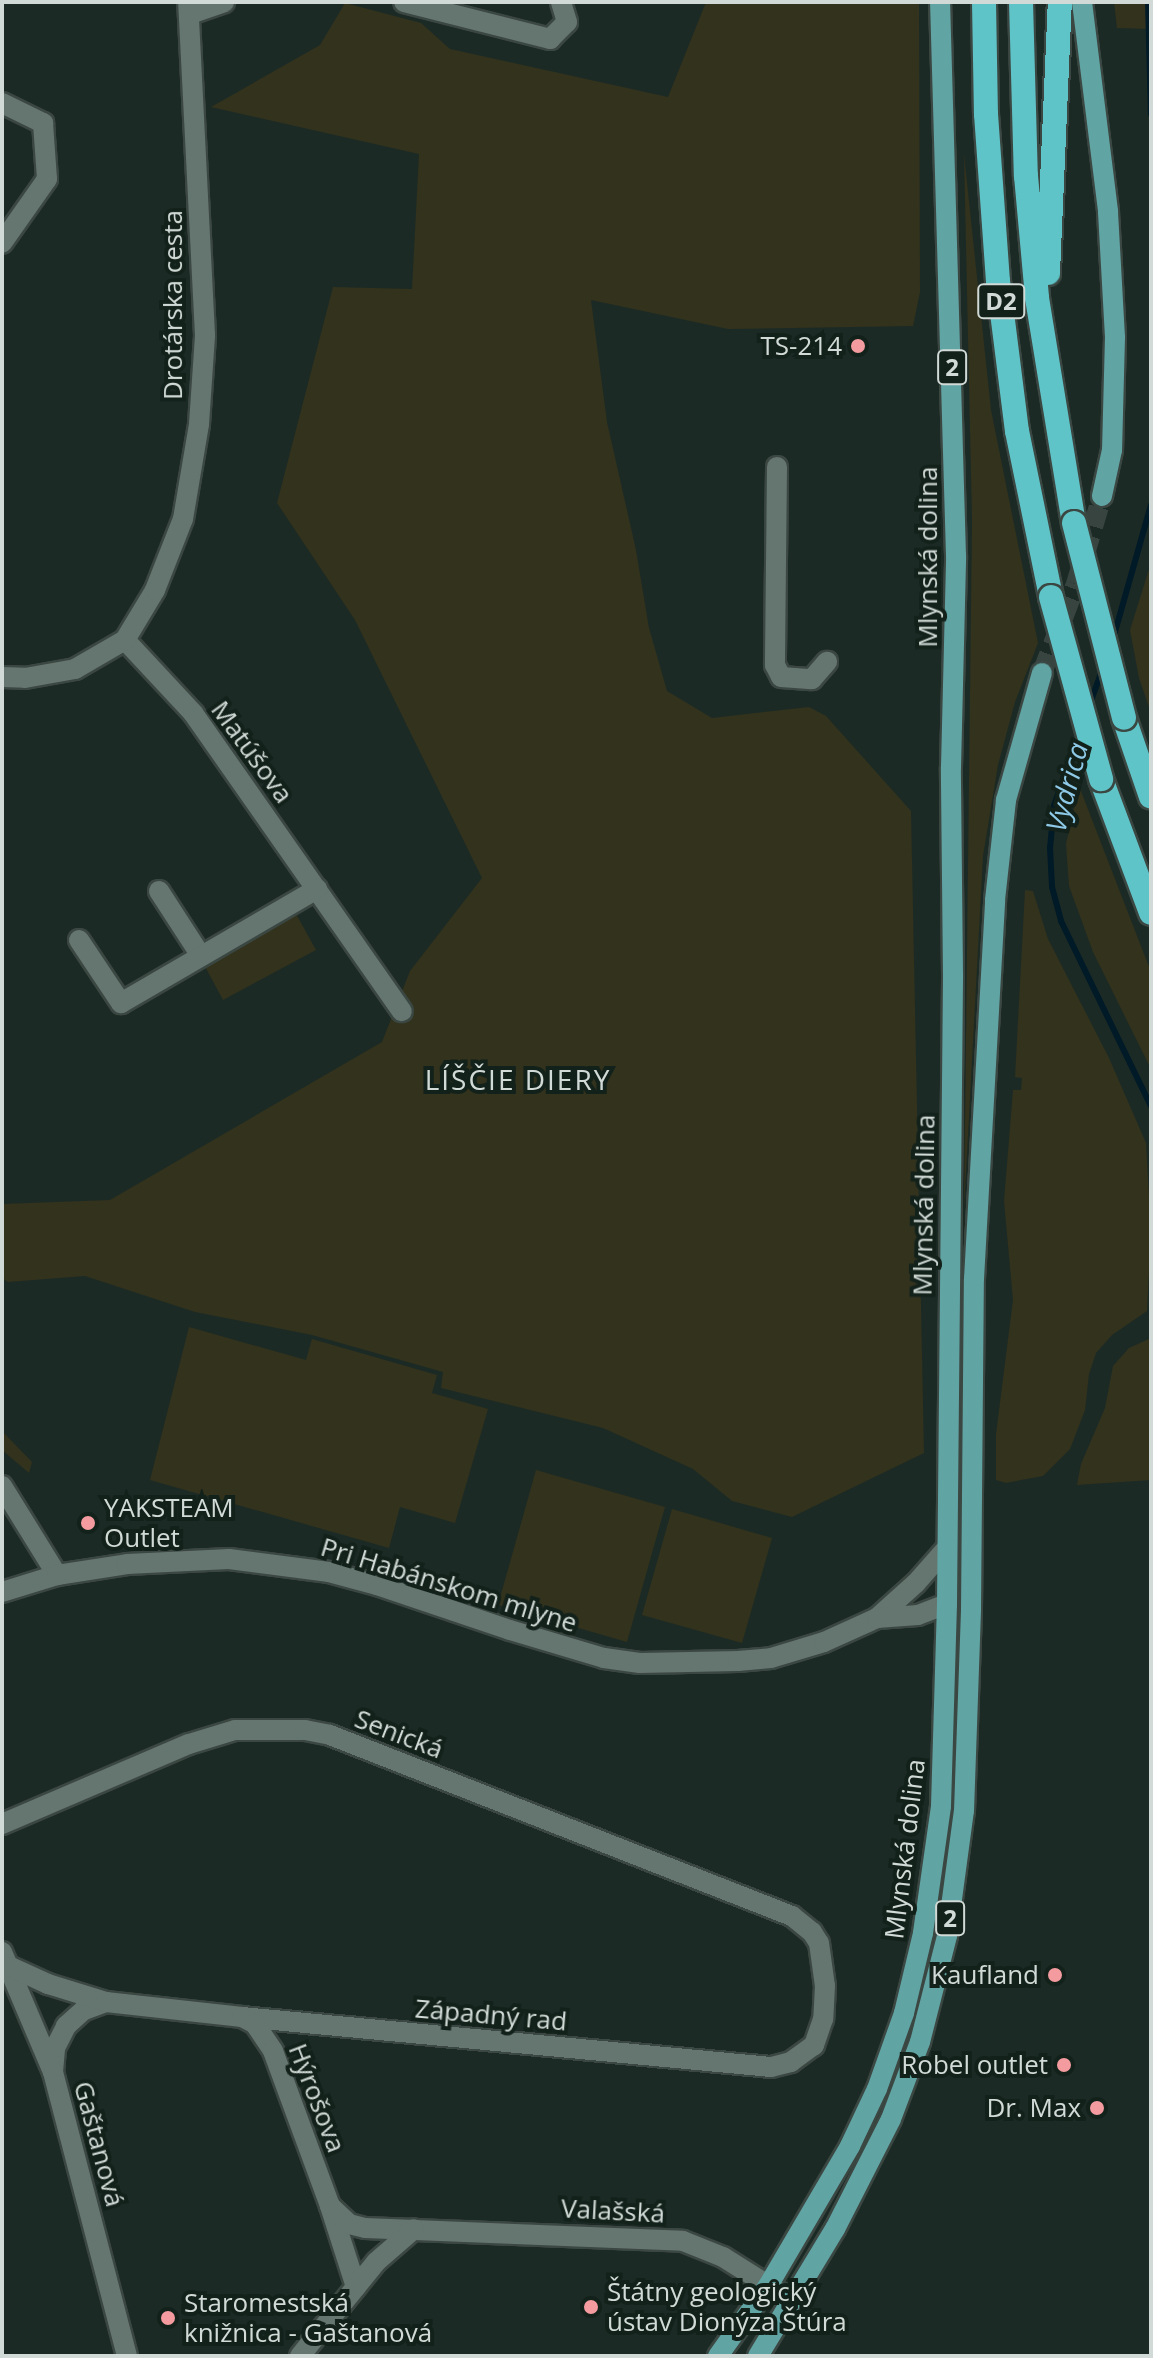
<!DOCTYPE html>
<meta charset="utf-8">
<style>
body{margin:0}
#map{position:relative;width:1153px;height:2358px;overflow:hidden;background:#1c2a25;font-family:"Open Sans",sans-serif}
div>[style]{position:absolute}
.green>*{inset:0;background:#32321d}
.stream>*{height:6px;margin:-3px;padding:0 3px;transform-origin:3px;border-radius:3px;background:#001a27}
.primary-tunnel>*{height:20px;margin-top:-10px;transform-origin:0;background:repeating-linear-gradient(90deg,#374440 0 20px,transparent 0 30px)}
.roads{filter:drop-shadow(2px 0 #3b4742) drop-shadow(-2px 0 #3b4742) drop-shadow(0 2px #3b4742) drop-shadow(0 -2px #3b4742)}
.street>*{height:20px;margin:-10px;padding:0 10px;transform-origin:10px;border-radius:10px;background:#65756f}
.secondary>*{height:20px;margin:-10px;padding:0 10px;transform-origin:10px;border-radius:10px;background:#65756f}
.primary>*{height:20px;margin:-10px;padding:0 10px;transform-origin:10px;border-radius:10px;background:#61a4a4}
.highway>*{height:24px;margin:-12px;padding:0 12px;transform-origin:12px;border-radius:12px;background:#5fc4c8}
.bridges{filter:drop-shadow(2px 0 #3b4742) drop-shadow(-2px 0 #3b4742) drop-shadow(0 2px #3b4742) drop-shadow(0 -2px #3b4742)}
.highway-bridge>*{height:24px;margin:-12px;padding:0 12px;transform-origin:12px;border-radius:12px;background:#5fc4c8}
.dots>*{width:22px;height:22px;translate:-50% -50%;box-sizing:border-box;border:4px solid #13211b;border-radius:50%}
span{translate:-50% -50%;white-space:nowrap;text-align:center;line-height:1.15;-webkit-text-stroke:8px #13211b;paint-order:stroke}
.shield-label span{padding:2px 6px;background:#13211b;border:2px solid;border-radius:6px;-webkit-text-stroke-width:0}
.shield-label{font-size:24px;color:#d1dad6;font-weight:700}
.street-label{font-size:26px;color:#d1dad6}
.poi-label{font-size:26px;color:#d1dad6}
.right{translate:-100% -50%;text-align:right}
.left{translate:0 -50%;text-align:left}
.water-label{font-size:28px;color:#8ecae7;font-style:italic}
.neighbourhood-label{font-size:28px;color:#d1dad6;letter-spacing:2px}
.frame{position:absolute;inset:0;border:4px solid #d1dad6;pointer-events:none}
</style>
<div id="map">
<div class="green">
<i style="clip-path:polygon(706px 2px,919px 2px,920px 292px,913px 326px,728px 329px,591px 300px,607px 422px,636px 550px,649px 628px,667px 691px,712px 718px,809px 707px,826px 716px,911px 811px,924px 1453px,792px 1517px,732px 1501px,693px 1469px,603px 1428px,441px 1388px,443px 1372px,312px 1335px,195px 1312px,85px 1276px,8px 1282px,2px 1278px,2px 1204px,110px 1200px,382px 1042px,410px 971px,482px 878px,355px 620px,277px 503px,333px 287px,412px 289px,419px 154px,211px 107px,320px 45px,345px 3px,421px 23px,450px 49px,668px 97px)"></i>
<i style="clip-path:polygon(1114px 2px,1151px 2px,1151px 29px,1117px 28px)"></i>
<i style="clip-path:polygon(964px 154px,991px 410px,1038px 643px,1015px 702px,998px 765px,983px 856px,964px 1210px,972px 521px)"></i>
<i style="clip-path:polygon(1151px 563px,1151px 713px,1139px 678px,1130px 630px)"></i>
<i style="clip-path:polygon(1079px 786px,1151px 972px,1151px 1069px,1093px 952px,1069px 886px,1066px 844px)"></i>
<i style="clip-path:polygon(1025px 890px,1033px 891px,1048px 939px,1109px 1058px,1146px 1143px,1151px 1231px,1147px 1311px,1112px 1335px,1096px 1353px,1089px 1374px,1085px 1410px,1070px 1449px,1043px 1476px,1006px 1483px,996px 1480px,996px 1434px,1013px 1300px,1004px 1201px,1013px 1090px,1021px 1090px,1022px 1078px,1015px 1077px)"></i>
<i style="clip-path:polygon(295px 912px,316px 950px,223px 1000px,202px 961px)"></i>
<i style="clip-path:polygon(189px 1327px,306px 1360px,312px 1339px,437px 1375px,432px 1393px,488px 1409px,455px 1523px,400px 1507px,389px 1548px,150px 1480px)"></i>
<i style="clip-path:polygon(1151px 1338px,1151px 1480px,1077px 1485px,1081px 1464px,1105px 1408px,1113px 1366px,1129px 1348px)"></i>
<i style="clip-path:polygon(2px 1431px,32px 1462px,29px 1473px,2px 1450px)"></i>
<i style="clip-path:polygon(536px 1470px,665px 1507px,627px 1642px,498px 1605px)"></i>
<i style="clip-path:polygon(672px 1509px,772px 1538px,742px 1643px,642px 1615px)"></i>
</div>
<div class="stream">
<i style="left:1148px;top:2px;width:112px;rotate:88.5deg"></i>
<i style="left:1113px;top:639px;width:139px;rotate:-74.2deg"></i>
<i style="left:1089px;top:706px;width:40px;rotate:-69.8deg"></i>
<i style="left:1080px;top:732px;width:78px;rotate:109.4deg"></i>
<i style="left:1054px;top:806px;width:42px;rotate:95.4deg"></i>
<i style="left:1050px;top:848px;width:39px;rotate:87deg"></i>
<i style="left:1052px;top:887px;width:35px;rotate:75deg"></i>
<i style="left:1061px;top:921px;width:206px;rotate:64.1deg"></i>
</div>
<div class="primary-tunnel">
<i style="left:1042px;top:673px;width:95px;rotate:-69.1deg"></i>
<i style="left:1076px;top:584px;width:92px;rotate:-73.5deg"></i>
</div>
<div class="roads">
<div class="street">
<i style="left:404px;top:2px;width:151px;rotate:14.2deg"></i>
<i style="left:550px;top:39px;width:24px;rotate:-45deg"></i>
<i style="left:567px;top:22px;width:21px;rotate:-107deg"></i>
<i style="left:190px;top:14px;width:36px;rotate:-19deg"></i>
<i style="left:2px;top:103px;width:46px;rotate:26deg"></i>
<i style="left:43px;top:123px;width:56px;rotate:85.9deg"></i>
<i style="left:47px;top:179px;width:78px;rotate:125.1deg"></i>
<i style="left:777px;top:467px;width:198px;rotate:90.6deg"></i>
<i style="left:775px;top:665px;width:13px;rotate:63deg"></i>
<i style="left:781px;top:677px;width:31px;rotate:4deg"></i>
<i style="left:812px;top:679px;width:23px;rotate:-49deg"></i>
<i style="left:125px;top:640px;width:100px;rotate:47deg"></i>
<i style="left:193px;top:713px;width:364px;rotate:55deg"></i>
<i style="left:2px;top:677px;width:23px;rotate:2deg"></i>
<i style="left:25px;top:678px;width:51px;rotate:-10.2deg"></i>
<i style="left:75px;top:669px;width:58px;rotate:-30.1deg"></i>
<i style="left:125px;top:640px;width:58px;rotate:-59deg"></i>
<i style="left:155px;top:590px;width:76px;rotate:-68.5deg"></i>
<i style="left:183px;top:519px;width:96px;rotate:-80.4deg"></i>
<i style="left:199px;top:424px;width:89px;rotate:-86.1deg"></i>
<i style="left:205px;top:335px;width:333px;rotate:-92.9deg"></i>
<i style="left:159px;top:891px;width:77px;rotate:57.1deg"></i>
<i style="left:79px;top:940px;width:76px;rotate:56.3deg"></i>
<i style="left:121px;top:1003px;width:227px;rotate:-30.2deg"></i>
<i style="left:2px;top:1486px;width:105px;rotate:58.3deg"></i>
<i style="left:2px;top:1592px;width:58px;rotate:-17.2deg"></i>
<i style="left:57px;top:1575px;width:71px;rotate:-8.9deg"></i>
<i style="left:127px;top:1564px;width:102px;rotate:-2.8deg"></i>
<i style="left:229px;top:1559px;width:101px;rotate:7.4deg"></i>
<i style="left:329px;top:1572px;width:50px;rotate:15.2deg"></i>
<i style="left:377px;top:1585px;width:140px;rotate:18.7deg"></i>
<i style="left:510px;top:1630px;width:98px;rotate:16.6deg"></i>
<i style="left:604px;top:1658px;width:36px;rotate:8deg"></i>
<i style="left:640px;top:1663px;width:98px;rotate:-1.2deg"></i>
<i style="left:738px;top:1661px;width:33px;rotate:-5deg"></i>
<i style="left:771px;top:1658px;width:55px;rotate:-16.8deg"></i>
<i style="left:824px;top:1642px;width:58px;rotate:-24.4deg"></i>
<i style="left:877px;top:1618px;width:52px;rotate:-41.9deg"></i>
<i style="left:916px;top:1583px;width:45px;rotate:-48.6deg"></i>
<i style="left:877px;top:1618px;width:41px;rotate:-4.2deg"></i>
<i style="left:918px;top:1615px;width:31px;rotate:-21deg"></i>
<i style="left:2px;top:1824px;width:203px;rotate:-23.2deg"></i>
<i style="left:189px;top:1744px;width:48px;rotate:-16.9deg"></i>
<i style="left:235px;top:1730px;width:70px"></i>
<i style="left:305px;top:1730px;width:25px;rotate:11deg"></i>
<i style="left:330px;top:1735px;width:496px;rotate:21.4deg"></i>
<i style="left:792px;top:1916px;width:26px;rotate:39deg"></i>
<i style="left:812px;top:1932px;width:13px;rotate:58deg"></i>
<i style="left:819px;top:1943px;width:43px;rotate:82.1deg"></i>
<i style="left:825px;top:1986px;width:33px;rotate:93deg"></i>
<i style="left:823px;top:2019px;width:28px;rotate:109deg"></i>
<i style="left:814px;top:2045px;width:29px;rotate:144deg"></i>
<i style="left:791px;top:2062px;width:21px;rotate:166deg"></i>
<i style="left:771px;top:2067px;width:531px;rotate:-174.6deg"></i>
<i style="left:53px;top:2072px;width:24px;rotate:-85deg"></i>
<i style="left:55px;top:2048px;width:25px;rotate:-63deg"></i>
<i style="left:66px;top:2026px;width:24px;rotate:-42deg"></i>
<i style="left:84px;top:2010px;width:23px;rotate:-20deg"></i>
<i style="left:330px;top:2206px;width:85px;rotate:72.2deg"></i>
</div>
<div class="secondary">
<i style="left:2px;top:1952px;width:130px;rotate:67deg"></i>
<i style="left:53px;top:2072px;width:293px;rotate:75.4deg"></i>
<i style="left:11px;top:1967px;width:41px;rotate:24.7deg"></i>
<i style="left:48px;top:1984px;width:61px;rotate:17.2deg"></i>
<i style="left:106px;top:2002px;width:137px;rotate:6.3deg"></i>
<i style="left:242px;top:2017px;width:15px;rotate:28deg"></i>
<i style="left:255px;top:2024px;width:32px;rotate:56deg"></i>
<i style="left:273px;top:2051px;width:165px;rotate:69.8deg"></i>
<i style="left:330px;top:2206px;width:26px;rotate:43deg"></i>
<i style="left:349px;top:2224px;width:16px;rotate:14deg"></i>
<i style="left:365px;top:2228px;width:318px;rotate:2.3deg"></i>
<i style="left:683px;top:2241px;width:43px;rotate:21.8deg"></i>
<i style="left:723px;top:2257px;width:83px;rotate:32.2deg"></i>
<i style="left:300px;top:2356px;width:121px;rotate:-51deg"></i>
<i style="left:376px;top:2262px;width:50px;rotate:-41deg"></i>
</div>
<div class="primary">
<i style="left:1082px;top:2px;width:212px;rotate:82.9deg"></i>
<i style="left:1108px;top:212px;width:125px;rotate:86.8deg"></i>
<i style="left:1115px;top:337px;width:113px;rotate:91.5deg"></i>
<i style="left:1112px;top:450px;width:47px;rotate:102.3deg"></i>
<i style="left:718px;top:2356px;width:86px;rotate:-54.5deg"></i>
<i style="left:768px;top:2286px;width:162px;rotate:-59.6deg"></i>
<i style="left:850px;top:2146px;width:63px;rotate:-64.7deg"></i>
<i style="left:877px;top:2089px;width:81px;rotate:-70.4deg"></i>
<i style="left:904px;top:2013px;width:82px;rotate:-76.6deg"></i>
<i style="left:923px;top:1933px;width:128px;rotate:-81.9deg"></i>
<i style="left:941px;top:1806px;width:202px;rotate:-88.3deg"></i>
<i style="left:947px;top:1604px;width:630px;rotate:-89.45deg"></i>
<i style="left:953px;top:974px;width:207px;rotate:-90.6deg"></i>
<i style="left:951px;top:767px;width:211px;rotate:-88.6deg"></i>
<i style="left:956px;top:556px;width:554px;rotate:-91.65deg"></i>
<i style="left:758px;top:2356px;width:149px;rotate:-58.8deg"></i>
<i style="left:835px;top:2229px;width:123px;rotate:-63deg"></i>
<i style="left:891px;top:2119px;width:82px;rotate:-69.4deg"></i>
<i style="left:920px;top:2042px;width:109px;rotate:-75.7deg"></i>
<i style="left:947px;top:1936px;width:126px;rotate:-82.3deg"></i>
<i style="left:964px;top:1811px;width:201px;rotate:-88deg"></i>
<i style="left:971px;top:1610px;width:331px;rotate:-89.5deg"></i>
<i style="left:974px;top:1279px;width:380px;rotate:-86.8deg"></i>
<i style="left:995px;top:900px;width:101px;rotate:-83.7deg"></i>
<i style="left:1006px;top:800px;width:132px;rotate:-74.2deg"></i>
</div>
<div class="highway">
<i style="left:984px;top:2px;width:112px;rotate:89deg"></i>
<i style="left:986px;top:114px;width:167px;rotate:85.9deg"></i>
<i style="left:998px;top:281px;width:151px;rotate:82.8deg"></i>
<i style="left:1017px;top:431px;width:169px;rotate:78.4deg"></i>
<i style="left:1021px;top:2px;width:174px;rotate:88.4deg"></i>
<i style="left:1026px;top:176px;width:122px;rotate:84.8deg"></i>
<i style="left:1037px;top:298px;width:228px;rotate:80.7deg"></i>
<i style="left:1048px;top:273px;width:271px;rotate:-87.5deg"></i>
<i style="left:1124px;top:718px;width:83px;rotate:71.1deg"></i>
<i style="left:1101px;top:779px;width:143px;rotate:69.5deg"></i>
</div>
</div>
<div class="bridges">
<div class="highway-bridge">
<i style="left:1074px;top:523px;width:201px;rotate:75.6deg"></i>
<i style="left:1051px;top:597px;width:189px;rotate:74.6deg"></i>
</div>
</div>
<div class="dots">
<i style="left:858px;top:346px;background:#f49b9f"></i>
<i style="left:88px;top:1523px;background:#f49b9f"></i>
<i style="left:1055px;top:1975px;background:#f49b9f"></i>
<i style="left:1064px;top:2065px;background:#f49b9f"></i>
<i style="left:1097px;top:2108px;background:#f49b9f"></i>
<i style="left:591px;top:2307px;background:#f49b9f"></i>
<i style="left:168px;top:2318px;background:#f49b9f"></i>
</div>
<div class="shield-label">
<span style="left:1001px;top:301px">D2</span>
<span style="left:952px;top:367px">2</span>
<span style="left:950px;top:1918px">2</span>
</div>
<div class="street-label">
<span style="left:173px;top:305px;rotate:-90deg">Drotárska cesta</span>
<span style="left:928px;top:557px;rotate:-90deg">Mlynská dolina</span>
<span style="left:252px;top:752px;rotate:54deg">Matúšova</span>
<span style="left:924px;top:1205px;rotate:-89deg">Mlynská dolina</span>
<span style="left:449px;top:1585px;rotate:17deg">Pri Habánskom mlyne</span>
<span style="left:399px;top:1734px;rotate:21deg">Senická</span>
<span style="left:905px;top:1849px;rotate:-83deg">Mlynská dolina</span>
<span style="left:491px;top:2015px;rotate:5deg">Západný rad</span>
<span style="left:317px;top:2098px;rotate:69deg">Hýrošova</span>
<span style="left:99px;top:2144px;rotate:75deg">Gaštanová</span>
<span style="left:613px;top:2211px;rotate:3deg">Valašská</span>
</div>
<div class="poi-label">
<span class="right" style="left:842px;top:346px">TS-214</span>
<span class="left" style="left:104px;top:1523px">YAKSTEAM<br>Outlet</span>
<span class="right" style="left:1039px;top:1975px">Kaufland</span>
<span class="right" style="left:1048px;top:2065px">Robel outlet</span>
<span class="right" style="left:1081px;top:2108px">Dr. Max</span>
<span class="left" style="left:607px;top:2307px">Štátny geologický<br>ústav Dionýza Štúra</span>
<span class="left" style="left:184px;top:2318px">Staromestská<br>knižnica - Gaštanová</span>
</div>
<div class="water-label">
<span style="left:1066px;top:787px;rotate:-75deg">Vydrica</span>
</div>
<div class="neighbourhood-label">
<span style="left:518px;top:1079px">LÍŠČIE DIERY</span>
</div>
<div class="frame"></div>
</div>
